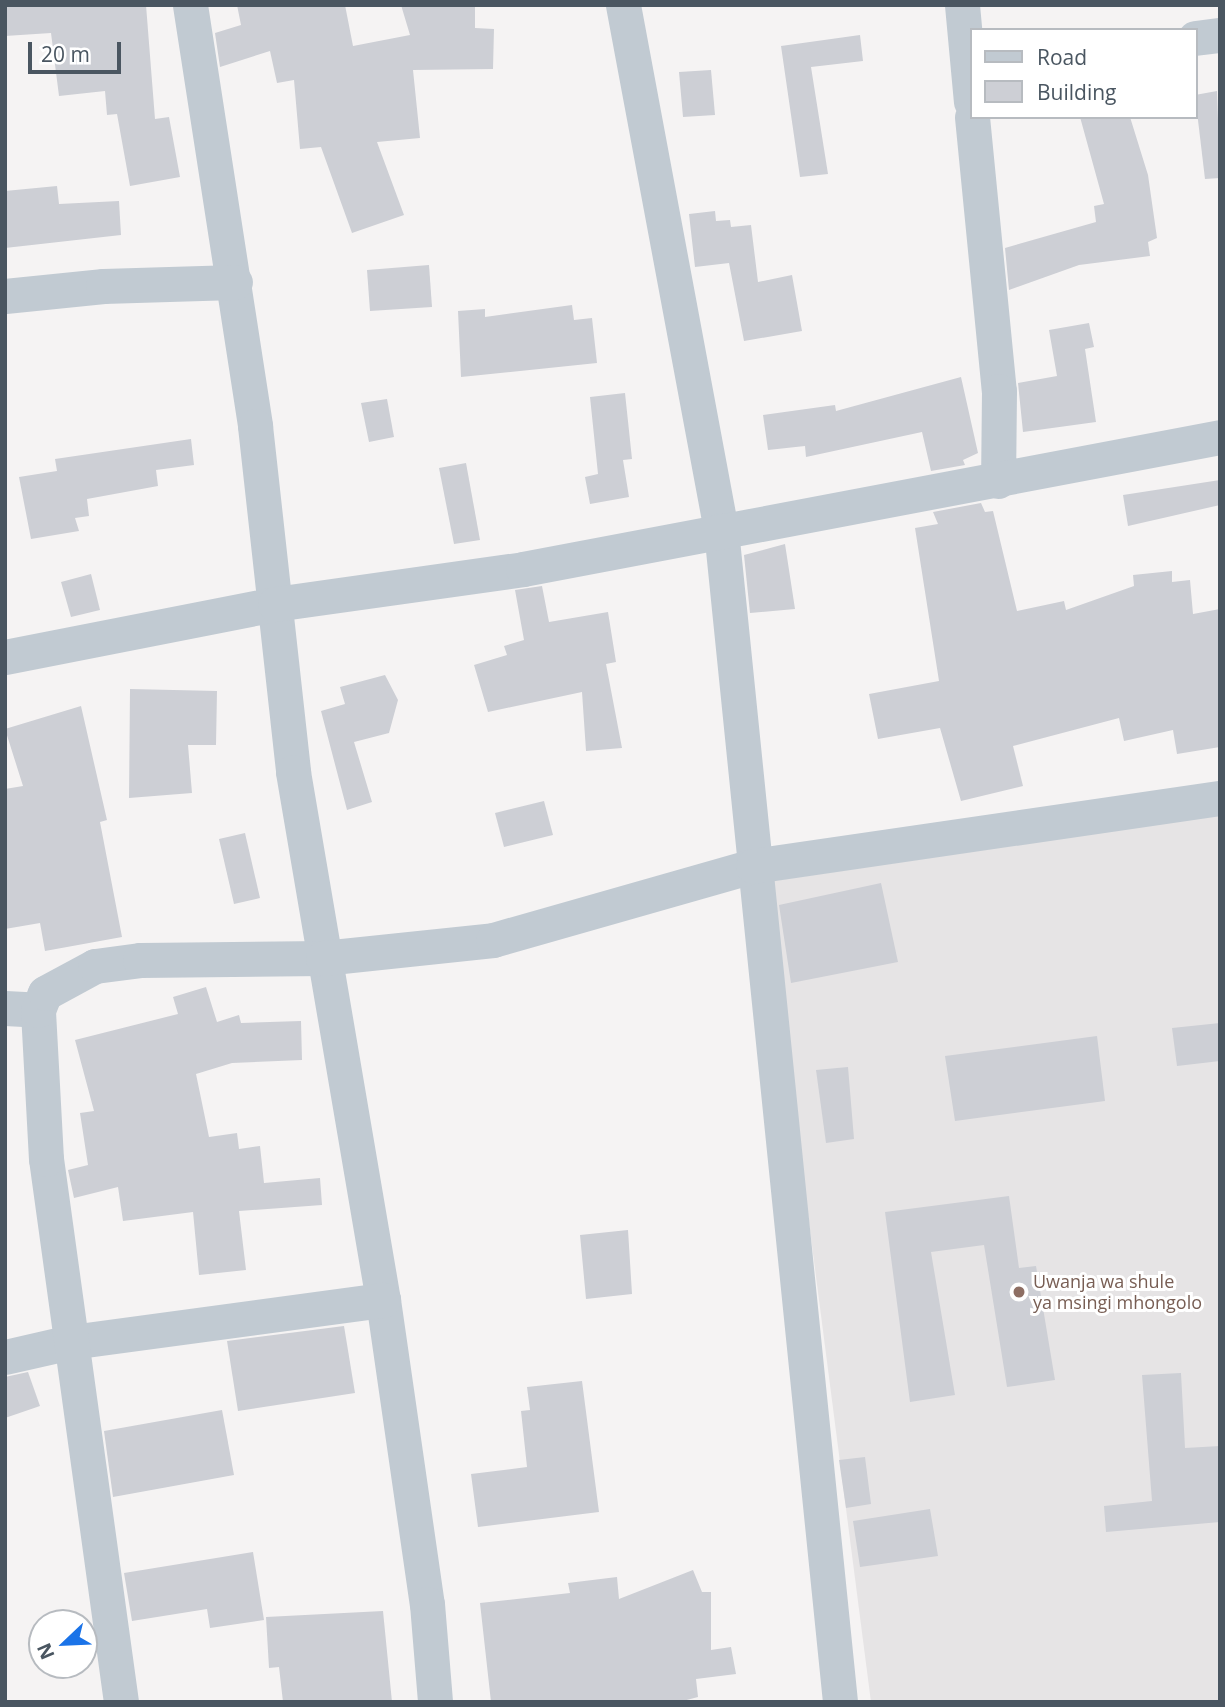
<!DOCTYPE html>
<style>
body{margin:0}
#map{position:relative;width:1225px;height:1707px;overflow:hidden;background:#f5f3f3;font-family:"Open Sans",sans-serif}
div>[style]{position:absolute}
.education>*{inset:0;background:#e6e4e5}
.building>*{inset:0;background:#cdcfd5}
.street>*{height:35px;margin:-17.5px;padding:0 17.5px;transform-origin:17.5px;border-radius:17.5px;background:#c1cad2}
.dots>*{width:19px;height:19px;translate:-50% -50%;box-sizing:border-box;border:4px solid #fff;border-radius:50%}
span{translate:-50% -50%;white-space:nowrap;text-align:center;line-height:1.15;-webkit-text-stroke:6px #fff;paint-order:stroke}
.education-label{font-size:18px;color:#785e54}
.left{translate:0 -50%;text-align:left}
.frame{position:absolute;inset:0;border:7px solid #4a5661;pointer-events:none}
.legend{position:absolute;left:970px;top:28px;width:228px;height:91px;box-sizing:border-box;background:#fff;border:2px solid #b7bbc0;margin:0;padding:9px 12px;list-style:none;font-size:21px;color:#4a5661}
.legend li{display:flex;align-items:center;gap:14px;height:35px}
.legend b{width:35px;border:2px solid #b7bbc0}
.north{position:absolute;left:28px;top:1609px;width:70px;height:70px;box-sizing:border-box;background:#fff;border:2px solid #b7bbc0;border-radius:50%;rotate:247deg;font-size:19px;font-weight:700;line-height:28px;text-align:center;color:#4a5661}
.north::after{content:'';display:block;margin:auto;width:24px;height:32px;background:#1a73e8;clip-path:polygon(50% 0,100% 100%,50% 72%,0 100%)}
.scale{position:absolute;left:28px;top:42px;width:93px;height:32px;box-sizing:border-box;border:4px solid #4a5661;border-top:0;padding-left:9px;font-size:21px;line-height:24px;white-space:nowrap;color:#4a5661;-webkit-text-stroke:5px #fff;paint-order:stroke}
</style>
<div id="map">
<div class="education">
<i style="clip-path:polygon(1220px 815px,1220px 1702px,871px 1702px,765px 882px)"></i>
</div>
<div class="building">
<i style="clip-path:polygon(5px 5px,146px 5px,155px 119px,169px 117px,180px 177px,130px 186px,117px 114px,107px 115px,105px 91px,59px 96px,51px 33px,5px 36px)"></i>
<i style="clip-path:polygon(237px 5px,345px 5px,353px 46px,410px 35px,401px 5px,475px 5px,475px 28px,494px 29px,493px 69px,413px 70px,420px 138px,377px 142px,404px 215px,352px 233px,321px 147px,300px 149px,294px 80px,277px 83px,270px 51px,220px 67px,215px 33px,241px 25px)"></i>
<i style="clip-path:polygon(860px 35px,863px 61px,811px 67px,828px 174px,800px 177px,781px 46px)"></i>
<i style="clip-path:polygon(711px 70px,715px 115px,683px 117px,679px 72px)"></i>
<i style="clip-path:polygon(1217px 91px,1220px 178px,1205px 179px,1195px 95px)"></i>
<i style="clip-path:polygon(1080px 117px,1130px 117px,1148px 175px,1157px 238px,1148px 242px,1150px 256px,1079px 265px,1009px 290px,1005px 248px,1096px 222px,1094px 206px,1104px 204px)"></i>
<i style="clip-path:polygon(57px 186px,59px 204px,119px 201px,121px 235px,5px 248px,5px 191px)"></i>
<i style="clip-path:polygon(715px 211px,716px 221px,730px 220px,731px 227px,751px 225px,758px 282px,792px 275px,802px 331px,744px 341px,729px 263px,695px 267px,689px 214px)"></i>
<i style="clip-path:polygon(429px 265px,432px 307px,370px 311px,367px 270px)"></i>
<i style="clip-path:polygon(572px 305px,574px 320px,592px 318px,597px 363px,461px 377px,458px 311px,485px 309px,485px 317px)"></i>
<i style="clip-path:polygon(1089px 323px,1094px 347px,1085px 349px,1096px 422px,1023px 432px,1018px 383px,1057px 376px,1049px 330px)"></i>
<i style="clip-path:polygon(961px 377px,978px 453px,963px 460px,965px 465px,931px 471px,922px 432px,806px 457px,805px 446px,768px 450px,763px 415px,835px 405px,836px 411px)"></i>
<i style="clip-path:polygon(625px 393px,632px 459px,623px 460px,629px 497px,590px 504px,585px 477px,598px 474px,590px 397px)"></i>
<i style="clip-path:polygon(387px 399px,394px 437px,369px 442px,361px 403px)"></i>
<i style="clip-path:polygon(191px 439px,194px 465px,156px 470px,158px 486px,87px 499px,89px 516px,75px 518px,79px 531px,31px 539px,19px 477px,57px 471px,55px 459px)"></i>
<i style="clip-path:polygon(466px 463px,480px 540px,454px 544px,439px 468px)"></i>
<i style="clip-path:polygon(1220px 480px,1220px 505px,1128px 526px,1123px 495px)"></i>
<i style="clip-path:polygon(981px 503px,985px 512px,993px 511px,1017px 611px,1064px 601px,1066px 610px,1134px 586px,1133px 575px,1172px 571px,1172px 582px,1190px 580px,1193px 614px,1220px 609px,1220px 747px,1177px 754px,1173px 730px,1124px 741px,1119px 718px,1013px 746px,1023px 786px,961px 801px,940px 728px,878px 739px,869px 694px,939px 681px,915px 528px,938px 524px,933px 512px)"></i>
<i style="clip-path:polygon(785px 544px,795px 609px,750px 613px,744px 555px)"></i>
<i style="clip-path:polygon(91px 574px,100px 610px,71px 617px,61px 582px)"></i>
<i style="clip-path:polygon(542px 586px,549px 622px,608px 612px,616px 662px,606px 664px,622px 748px,586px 751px,582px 692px,488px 712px,474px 665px,507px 655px,504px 646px,524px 640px,515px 590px)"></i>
<i style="clip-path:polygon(385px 675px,398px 700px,389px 733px,354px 742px,372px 802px,347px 810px,321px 711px,345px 704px,340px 687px)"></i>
<i style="clip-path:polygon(130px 689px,217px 691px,216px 745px,188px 745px,192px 793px,129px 798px)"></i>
<i style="clip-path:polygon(81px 706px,107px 820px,100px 822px,122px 937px,45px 951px,40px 923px,5px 929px,5px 789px,23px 786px,5px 729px)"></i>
<i style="clip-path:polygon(544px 801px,553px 835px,504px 847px,495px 813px)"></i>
<i style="clip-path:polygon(245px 833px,260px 898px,234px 904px,219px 839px)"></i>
<i style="clip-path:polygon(881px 883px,898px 962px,791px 983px,779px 905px)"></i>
<i style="clip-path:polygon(206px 987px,217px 1022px,239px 1015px,241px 1023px,301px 1021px,302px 1060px,232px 1063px,196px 1074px,209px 1137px,237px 1133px,239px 1149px,260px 1146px,264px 1183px,320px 1178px,322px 1205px,239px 1211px,246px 1270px,199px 1275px,193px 1212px,123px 1221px,118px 1187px,74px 1198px,68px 1170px,88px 1165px,80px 1113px,94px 1111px,75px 1040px,178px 1014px,173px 997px)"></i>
<i style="clip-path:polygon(1220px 1023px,1220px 1061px,1177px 1066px,1172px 1028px)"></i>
<i style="clip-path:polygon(1097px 1036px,1105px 1101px,955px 1121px,945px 1056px)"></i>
<i style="clip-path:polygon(848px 1067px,854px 1139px,826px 1143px,816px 1070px)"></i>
<i style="clip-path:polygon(1009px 1196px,1019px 1268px,1036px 1266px,1055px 1380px,1007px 1387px,984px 1245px,931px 1252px,955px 1395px,910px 1402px,885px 1212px)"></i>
<i style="clip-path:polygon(628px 1230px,632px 1294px,586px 1299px,580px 1235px)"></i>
<i style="clip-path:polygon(344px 1326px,355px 1393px,238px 1411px,227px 1341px)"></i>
<i style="clip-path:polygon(28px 1372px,40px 1406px,5px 1418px,5px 1377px)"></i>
<i style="clip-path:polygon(1181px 1373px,1185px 1448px,1220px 1446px,1220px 1522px,1106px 1532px,1104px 1506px,1152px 1501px,1142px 1375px)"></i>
<i style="clip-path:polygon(582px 1381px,599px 1512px,478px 1527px,471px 1474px,527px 1467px,521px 1411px,530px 1410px,527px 1387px)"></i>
<i style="clip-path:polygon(222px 1410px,234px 1475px,113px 1497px,104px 1431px)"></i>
<i style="clip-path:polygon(865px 1457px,871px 1504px,846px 1508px,839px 1460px)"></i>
<i style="clip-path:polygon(930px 1509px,938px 1556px,860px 1567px,853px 1521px)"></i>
<i style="clip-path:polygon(253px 1552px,264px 1620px,210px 1628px,207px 1609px,132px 1621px,124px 1573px)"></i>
<i style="clip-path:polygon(693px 1570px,702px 1592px,711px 1592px,711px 1650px,731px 1647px,736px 1674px,696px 1679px,698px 1697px,679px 1702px,491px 1702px,480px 1603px,570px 1593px,568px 1583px,617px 1577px,619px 1599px)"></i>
<i style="clip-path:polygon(383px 1611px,392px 1702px,283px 1702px,279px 1667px,269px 1668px,266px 1617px)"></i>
</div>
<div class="street">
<i style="left:190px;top:5px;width:426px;rotate:81.2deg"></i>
<i style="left:255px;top:426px;width:348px;rotate:83.7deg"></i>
<i style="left:293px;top:772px;width:536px;rotate:80.33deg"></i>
<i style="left:383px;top:1300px;width:307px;rotate:81.8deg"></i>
<i style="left:427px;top:1604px;width:98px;rotate:85.3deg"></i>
<i style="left:623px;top:5px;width:534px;rotate:79.43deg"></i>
<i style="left:721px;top:530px;width:1178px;rotate:84.2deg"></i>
<i style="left:962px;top:5px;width:97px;rotate:84.7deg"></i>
<i style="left:1195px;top:38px;width:25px;rotate:-7deg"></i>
<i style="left:972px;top:117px;width:275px;rotate:84.4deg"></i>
<i style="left:999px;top:391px;width:90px;rotate:90.6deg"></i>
<i style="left:5px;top:296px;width:99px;rotate:-5.8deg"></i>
<i style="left:103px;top:286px;width:132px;rotate:-1.7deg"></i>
<i style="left:5px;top:657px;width:275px;rotate:-11.1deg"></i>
<i style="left:275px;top:604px;width:250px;rotate:-8deg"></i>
<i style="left:523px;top:569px;width:709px;rotate:-10.72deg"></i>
<i style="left:5px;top:1008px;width:33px;rotate:3deg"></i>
<i style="left:5px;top:1357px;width:68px;rotate:-12.8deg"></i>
<i style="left:71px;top:1342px;width:315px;rotate:-7.7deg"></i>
<i style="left:121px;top:1702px;width:548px;rotate:-97.86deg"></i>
<i style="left:46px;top:1159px;width:149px;rotate:-93.1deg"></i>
<i style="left:38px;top:1010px;width:18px;rotate:-68deg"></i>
<i style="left:45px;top:993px;width:57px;rotate:-28.4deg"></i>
<i style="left:95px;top:966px;width:45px;rotate:-7.6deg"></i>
<i style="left:140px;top:960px;width:183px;rotate:-0.6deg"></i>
<i style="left:323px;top:958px;width:171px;rotate:-6deg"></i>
<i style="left:493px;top:940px;width:270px;rotate:-15.9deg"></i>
<i style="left:753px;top:866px;width:472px;rotate:-8.3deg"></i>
</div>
<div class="dots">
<i style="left:1019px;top:1292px;background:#8d6e63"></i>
</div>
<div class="education-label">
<span class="left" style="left:1033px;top:1292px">Uwanja wa shule<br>ya msingi mhongolo</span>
</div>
<div class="frame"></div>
<ul class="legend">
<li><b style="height:9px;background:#c1cad2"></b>Road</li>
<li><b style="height:19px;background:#cdcfd5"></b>Building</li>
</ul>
<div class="north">N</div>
<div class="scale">20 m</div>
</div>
